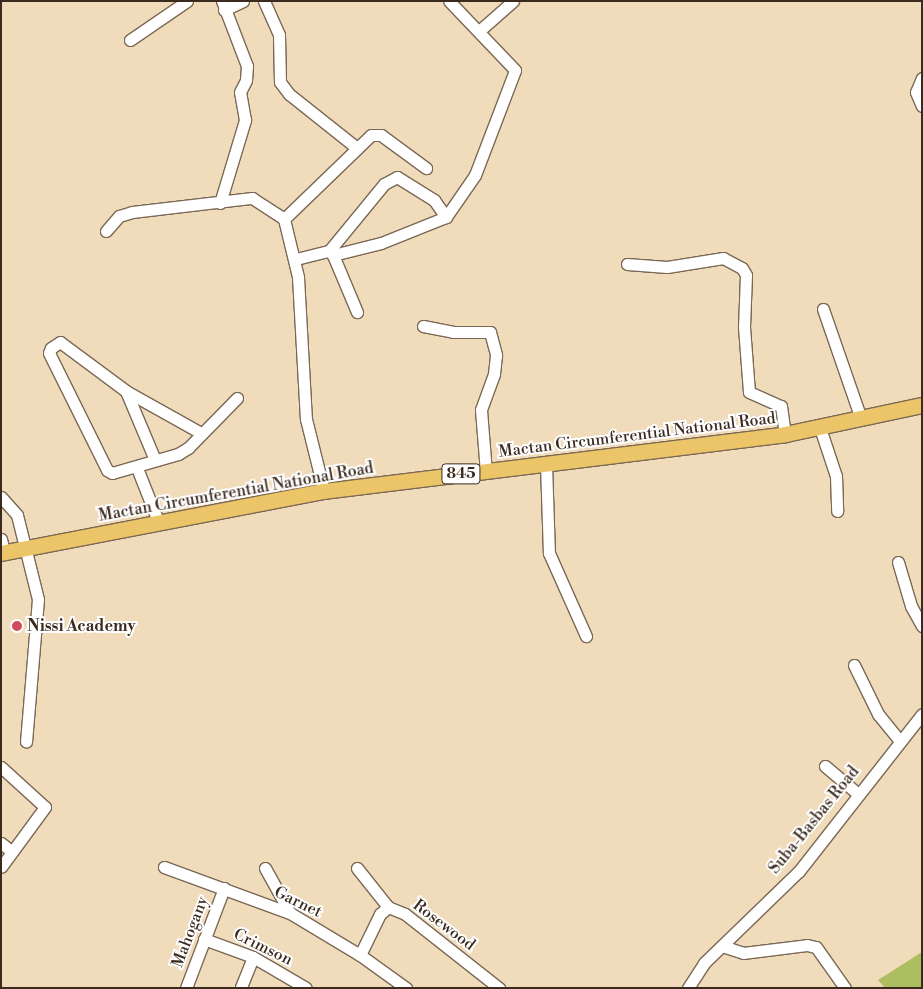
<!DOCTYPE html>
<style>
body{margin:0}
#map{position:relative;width:923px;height:989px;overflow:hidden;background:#f0dbba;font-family:"Libre Bodoni",serif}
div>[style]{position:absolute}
.green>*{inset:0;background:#adbe61}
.roads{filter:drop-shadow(1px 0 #7a6855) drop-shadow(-1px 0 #7a6855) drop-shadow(0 1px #7a6855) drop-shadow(0 -1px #7a6855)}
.minor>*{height:11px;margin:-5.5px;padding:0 5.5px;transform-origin:5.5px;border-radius:5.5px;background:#fff}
.major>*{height:15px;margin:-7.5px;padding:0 7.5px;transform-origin:7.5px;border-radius:7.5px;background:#edc569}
.dots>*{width:14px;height:14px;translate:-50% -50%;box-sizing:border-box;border:2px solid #fff;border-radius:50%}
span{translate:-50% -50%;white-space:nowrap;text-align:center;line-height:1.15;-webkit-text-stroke:4px #fff;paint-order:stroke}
.shield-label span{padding:1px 4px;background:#fff;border:1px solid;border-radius:4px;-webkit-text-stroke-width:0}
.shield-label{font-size:15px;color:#3b2a1e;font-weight:700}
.street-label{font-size:16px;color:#3b2a1e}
.poi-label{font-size:16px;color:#3b2a1e;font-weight:700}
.left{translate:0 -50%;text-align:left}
.frame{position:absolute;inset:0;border:2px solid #3b2a1e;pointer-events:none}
</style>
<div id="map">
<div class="green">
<i style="clip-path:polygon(922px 952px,922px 988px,885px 988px,878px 980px)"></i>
</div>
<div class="roads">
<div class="minor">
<i style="left:264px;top:1px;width:37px;rotate:66deg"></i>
<i style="left:279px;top:35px;width:47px;rotate:88.8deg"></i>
<i style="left:280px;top:82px;width:15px;rotate:53deg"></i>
<i style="left:289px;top:94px;width:87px;rotate:38.5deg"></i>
<i style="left:224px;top:10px;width:21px;rotate:-25deg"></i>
<i style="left:479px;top:31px;width:45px;rotate:-41.4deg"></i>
<i style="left:130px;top:40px;width:69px;rotate:-34.4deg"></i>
<i style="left:922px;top:78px;width:15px;rotate:113deg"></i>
<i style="left:916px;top:92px;width:15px;rotate:67deg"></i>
<i style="left:220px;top:203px;width:87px;rotate:-73.2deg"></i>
<i style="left:245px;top:120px;width:28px;rotate:-100deg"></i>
<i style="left:240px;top:92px;width:13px;rotate:-63deg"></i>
<i style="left:246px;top:80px;width:14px;rotate:-86deg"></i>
<i style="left:247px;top:66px;width:70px;rotate:-111deg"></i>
<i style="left:284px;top:219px;width:121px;rotate:-44deg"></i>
<i style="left:371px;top:135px;width:10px"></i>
<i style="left:381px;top:135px;width:56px;rotate:36.3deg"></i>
<i style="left:106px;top:231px;width:20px;rotate:-49deg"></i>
<i style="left:119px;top:216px;width:14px;rotate:-17deg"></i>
<i style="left:132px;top:212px;width:121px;rotate:-6.7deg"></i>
<i style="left:252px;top:198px;width:38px;rotate:33deg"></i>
<i style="left:284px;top:219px;width:60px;rotate:76.4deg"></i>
<i style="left:298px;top:277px;width:142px;rotate:86.8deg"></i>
<i style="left:306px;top:419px;width:74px;rotate:76deg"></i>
<i style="left:329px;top:251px;width:6px;rotate:45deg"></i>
<i style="left:333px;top:255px;width:49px;rotate:-14deg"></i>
<i style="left:381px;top:243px;width:70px;rotate:-21.8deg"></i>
<i style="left:446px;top:217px;width:51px;rotate:-55.4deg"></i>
<i style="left:475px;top:175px;width:112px;rotate:-69.1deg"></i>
<i style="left:515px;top:70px;width:95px;rotate:-133.7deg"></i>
<i style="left:333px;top:255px;width:62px;rotate:67.2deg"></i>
<i style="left:296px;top:259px;width:34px;rotate:-14deg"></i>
<i style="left:329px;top:251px;width:87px;rotate:-50.6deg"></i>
<i style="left:384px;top:184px;width:15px;rotate:-28deg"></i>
<i style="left:397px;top:177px;width:44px;rotate:31.9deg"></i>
<i style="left:434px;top:200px;width:21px;rotate:55deg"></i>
<i style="left:627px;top:264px;width:40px;rotate:4.3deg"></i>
<i style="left:667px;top:267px;width:57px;rotate:-9.1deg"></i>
<i style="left:723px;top:258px;width:21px;rotate:28deg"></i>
<i style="left:742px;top:268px;width:8px;rotate:60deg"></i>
<i style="left:746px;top:275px;width:52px;rotate:92.2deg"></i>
<i style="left:744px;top:327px;width:65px;rotate:85.6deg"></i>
<i style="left:749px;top:392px;width:35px;rotate:24deg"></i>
<i style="left:781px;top:406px;width:28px;rotate:82deg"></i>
<i style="left:823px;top:309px;width:116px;rotate:70.9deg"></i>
<i style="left:423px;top:326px;width:31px;rotate:11deg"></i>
<i style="left:453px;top:332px;width:37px"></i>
<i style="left:490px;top:332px;width:24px;rotate:75deg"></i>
<i style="left:496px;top:355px;width:19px;rotate:96deg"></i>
<i style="left:494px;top:374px;width:38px;rotate:110deg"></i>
<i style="left:481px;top:410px;width:62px;rotate:85.4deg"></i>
<i style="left:126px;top:391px;width:75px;rotate:67.2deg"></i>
<i style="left:819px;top:425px;width:54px;rotate:71.6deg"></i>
<i style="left:836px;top:476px;width:35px;rotate:88deg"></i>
<i style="left:201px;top:433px;width:86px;rotate:-150.8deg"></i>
<i style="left:126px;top:391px;width:82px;rotate:-143.4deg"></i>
<i style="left:60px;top:342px;width:11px;rotate:146deg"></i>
<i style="left:51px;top:348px;width:5px;rotate:112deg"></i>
<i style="left:49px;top:353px;width:131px;rotate:63.6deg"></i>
<i style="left:107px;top:470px;width:6px;rotate:31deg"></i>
<i style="left:112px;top:473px;width:69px;rotate:-16.1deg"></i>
<i style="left:178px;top:454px;width:12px;rotate:-31deg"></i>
<i style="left:188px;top:448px;width:70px;rotate:-45.6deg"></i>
<i style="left:546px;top:464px;width:89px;rotate:88.1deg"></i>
<i style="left:549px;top:553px;width:91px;rotate:66deg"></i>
<i style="left:137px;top:468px;width:57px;rotate:68.4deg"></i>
<i style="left:1px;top:497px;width:24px;rotate:48deg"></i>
<i style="left:17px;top:515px;width:87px;rotate:76deg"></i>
<i style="left:38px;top:599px;width:143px;rotate:94.8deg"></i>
<i style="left:1px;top:539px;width:13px;rotate:77deg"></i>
<i style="left:898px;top:562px;width:46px;rotate:73.5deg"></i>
<i style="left:911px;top:606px;width:23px;rotate:61deg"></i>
<i style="left:854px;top:665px;width:55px;rotate:63.9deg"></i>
<i style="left:878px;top:714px;width:33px;rotate:51deg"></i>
<i style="left:825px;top:766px;width:43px;rotate:40.3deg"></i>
<i style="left:1px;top:767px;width:59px;rotate:42.3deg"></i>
<i style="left:45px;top:807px;width:74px;rotate:126.3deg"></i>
<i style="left:1px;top:843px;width:14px;rotate:39deg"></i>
<i style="left:164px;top:867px;width:134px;rotate:20.1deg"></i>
<i style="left:290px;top:913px;width:82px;rotate:31deg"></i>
<i style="left:360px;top:955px;width:57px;rotate:35.7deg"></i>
<i style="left:265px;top:868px;width:51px;rotate:60.9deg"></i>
<i style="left:357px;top:868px;width:50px;rotate:51.5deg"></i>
<i style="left:388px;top:907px;width:18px;rotate:22deg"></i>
<i style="left:405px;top:914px;width:120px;rotate:38.2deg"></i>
<i style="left:204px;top:939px;width:52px;rotate:20.2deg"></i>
<i style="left:253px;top:957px;width:61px;rotate:30.3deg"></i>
<i style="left:722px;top:946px;width:22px;rotate:18deg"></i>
<i style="left:743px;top:953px;width:64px;rotate:-7.1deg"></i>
<i style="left:807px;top:945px;width:9px;rotate:13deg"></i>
<i style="left:816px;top:947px;width:50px;rotate:54.7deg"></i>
<i style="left:360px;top:955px;width:46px;rotate:-64deg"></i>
<i style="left:380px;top:914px;width:11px;rotate:-41deg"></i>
<i style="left:241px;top:987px;width:32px;rotate:-68deg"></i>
<i style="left:186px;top:988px;width:107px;rotate:-69.2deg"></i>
<i style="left:688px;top:988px;width:30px;rotate:-57deg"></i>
<i style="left:704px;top:963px;width:132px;rotate:-44.1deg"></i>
<i style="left:799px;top:871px;width:199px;rotate:-51.9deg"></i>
</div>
<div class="major">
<i style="left:1px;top:553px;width:329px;rotate:-10.9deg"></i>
<i style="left:324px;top:491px;width:465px;rotate:-7deg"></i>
<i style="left:785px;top:434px;width:140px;rotate:-12deg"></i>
</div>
</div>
<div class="dots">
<i style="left:17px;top:626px;background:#d1495b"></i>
</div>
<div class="shield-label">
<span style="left:461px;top:474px">845</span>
</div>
<div class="street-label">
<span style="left:637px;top:435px;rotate:-7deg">Mactan Circumferential National Road</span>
<span style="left:236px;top:492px;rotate:-10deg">Mactan Circumferential National Road</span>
<span style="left:814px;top:820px;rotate:-51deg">Suba-Basbas Road</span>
<span style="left:298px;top:902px;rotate:26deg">Garnet</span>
<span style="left:444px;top:925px;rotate:37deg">Rosewood</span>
<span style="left:190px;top:932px;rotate:-69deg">Mahogany</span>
<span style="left:263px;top:947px;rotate:26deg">Crimson</span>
</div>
<div class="poi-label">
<span class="left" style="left:27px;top:626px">Nissi Academy</span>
</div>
<div class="frame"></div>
</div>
